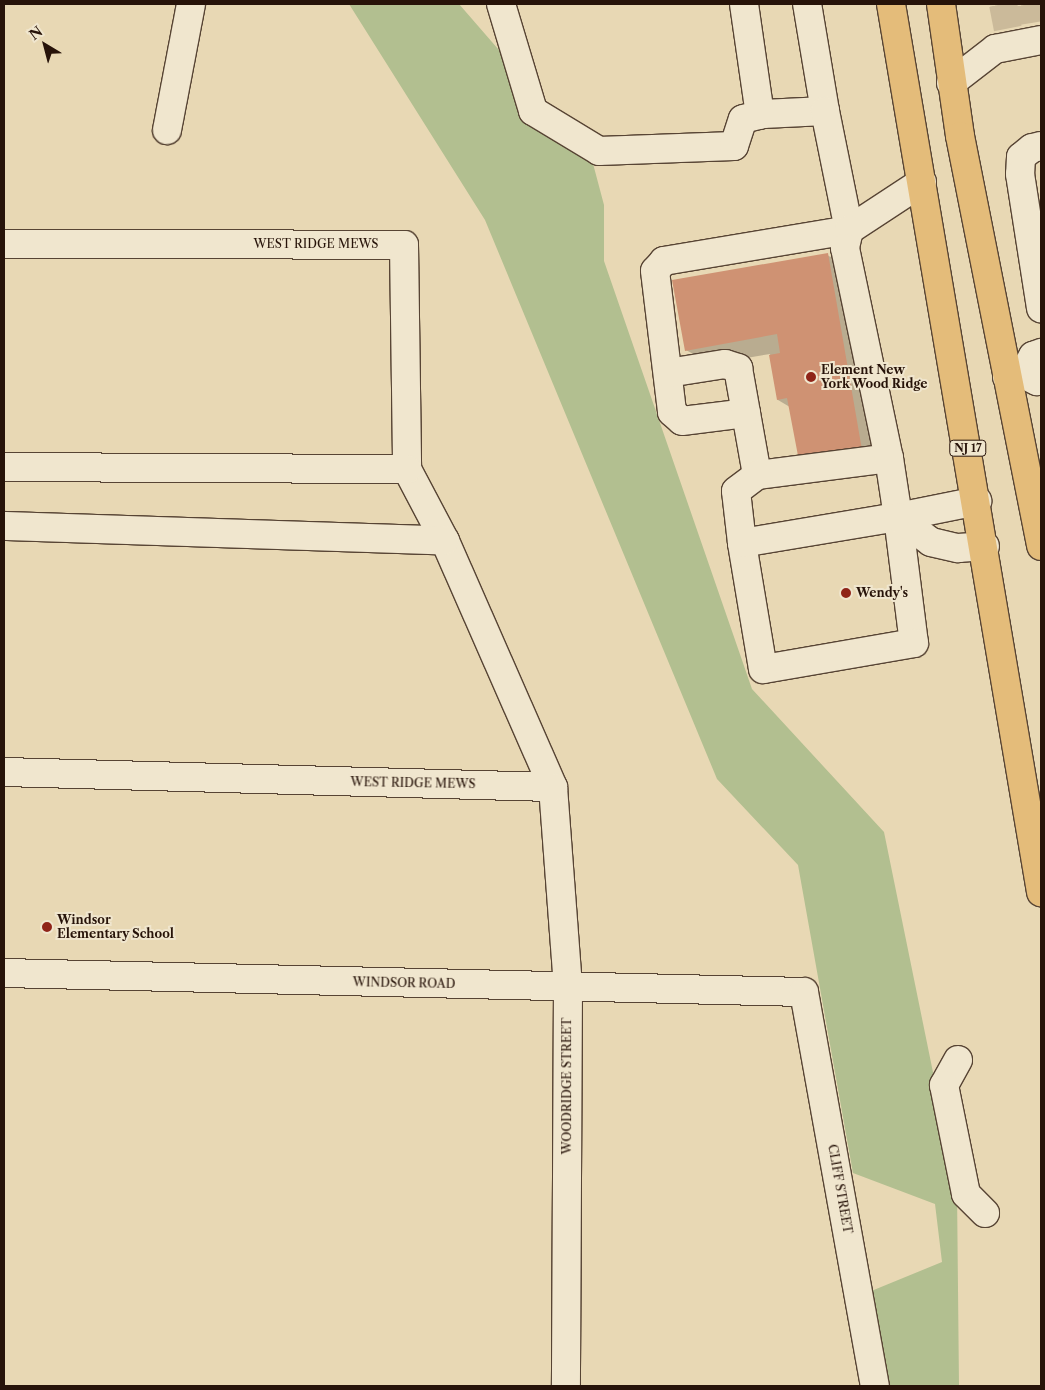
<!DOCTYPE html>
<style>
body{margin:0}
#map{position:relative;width:1045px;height:1390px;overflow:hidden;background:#e8d8b4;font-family:"Libre Caslon Text",serif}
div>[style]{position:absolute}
.green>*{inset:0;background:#b2bf90}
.shadow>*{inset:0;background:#0003}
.building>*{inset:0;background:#cf9273}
.minor-tunnel>*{height:28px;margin-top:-14px;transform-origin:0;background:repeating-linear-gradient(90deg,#cbba9a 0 28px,transparent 0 42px)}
.roads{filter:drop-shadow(1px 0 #574434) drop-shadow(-1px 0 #574434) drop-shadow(0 1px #574434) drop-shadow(0 -1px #574434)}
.minor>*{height:28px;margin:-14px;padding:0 14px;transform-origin:14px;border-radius:14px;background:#f0e6ce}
.highway>*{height:28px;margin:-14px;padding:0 14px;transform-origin:14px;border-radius:14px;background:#e4bc7a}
.dots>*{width:14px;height:14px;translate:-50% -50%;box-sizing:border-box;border:2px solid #f0e6ce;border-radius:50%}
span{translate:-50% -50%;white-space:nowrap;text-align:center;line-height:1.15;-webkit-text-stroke:4px #f0e6ce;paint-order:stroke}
.shield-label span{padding:1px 4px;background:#f0e6ce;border:1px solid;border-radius:4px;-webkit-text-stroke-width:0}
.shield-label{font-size:11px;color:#271309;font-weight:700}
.street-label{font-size:12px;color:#271309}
.poi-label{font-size:12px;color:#271309;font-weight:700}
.left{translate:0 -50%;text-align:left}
.frame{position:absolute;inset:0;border:5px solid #271309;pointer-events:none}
.north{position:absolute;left:20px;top:20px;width:50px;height:50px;-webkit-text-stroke:4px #f0e6ce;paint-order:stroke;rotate:323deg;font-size:14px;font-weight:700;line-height:20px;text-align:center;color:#271309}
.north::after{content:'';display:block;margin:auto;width:18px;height:22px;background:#271309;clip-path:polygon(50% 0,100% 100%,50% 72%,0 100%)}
</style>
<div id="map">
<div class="green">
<i style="clip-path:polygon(349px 4px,459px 4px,505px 57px,561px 134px,587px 141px,604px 205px,604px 261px,752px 689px,884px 832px,957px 1190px,959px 1386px,890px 1386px,864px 1294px,942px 1262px,935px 1204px,853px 1173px,798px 865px,717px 779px,485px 220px)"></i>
</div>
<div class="shadow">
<i style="clip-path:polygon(827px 255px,852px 269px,886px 464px,778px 400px,770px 354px,711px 364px,686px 350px)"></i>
</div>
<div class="building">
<i style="clip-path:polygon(828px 253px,862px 450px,799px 461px,787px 398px,777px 400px,769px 355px,780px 353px,777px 334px,685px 351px,672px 280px)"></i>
</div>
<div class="minor-tunnel">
<i style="left:1003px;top:4px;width:25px;rotate:79deg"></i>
<i style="left:1030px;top:4px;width:19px;rotate:81deg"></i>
</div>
<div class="roads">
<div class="minor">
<i style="left:501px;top:4px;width:112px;rotate:73.3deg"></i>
<i style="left:533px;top:111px;width:77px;rotate:31.2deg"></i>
<i style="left:599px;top:151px;width:135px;rotate:-2.1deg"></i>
<i style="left:734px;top:146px;width:28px;rotate:-72deg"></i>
<i style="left:743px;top:119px;width:21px;rotate:-14deg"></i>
<i style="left:763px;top:114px;width:62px;rotate:-2.8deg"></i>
<i style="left:825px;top:111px;width:109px;rotate:-99.5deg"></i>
<i style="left:744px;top:4px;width:112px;rotate:81.8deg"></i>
<i style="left:951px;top:83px;width:56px;rotate:-37.7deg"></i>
<i style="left:995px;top:49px;width:47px;rotate:-11.1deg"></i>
<i style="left:825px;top:111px;width:121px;rotate:78.6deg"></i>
<i style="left:849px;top:230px;width:188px;rotate:170.5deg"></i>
<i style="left:664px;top:261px;width:13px;rotate:132deg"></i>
<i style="left:655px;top:271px;width:142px;rotate:83.1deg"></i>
<i style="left:672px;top:412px;width:13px;rotate:42deg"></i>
<i style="left:682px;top:421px;width:64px;rotate:-7.1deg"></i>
<i style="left:746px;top:413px;width:63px;rotate:79.9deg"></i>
<i style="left:757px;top:475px;width:133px;rotate:-7.3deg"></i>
<i style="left:167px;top:130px;width:128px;rotate:-79.2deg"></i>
<i style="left:1041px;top:146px;width:9px;rotate:167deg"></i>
<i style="left:1032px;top:148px;width:14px;rotate:141deg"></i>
<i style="left:1021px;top:157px;width:17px;rotate:93deg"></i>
<i style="left:1020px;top:174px;width:136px;rotate:81.1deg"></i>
<i style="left:922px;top:182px;width:87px;rotate:146.7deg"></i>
<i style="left:849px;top:230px;width:18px;rotate:103deg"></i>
<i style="left:845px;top:248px;width:215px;rotate:78.2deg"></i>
<i style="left:889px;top:458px;width:60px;rotate:81.3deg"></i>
<i style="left:898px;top:517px;width:127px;rotate:82.8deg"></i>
<i style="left:914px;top:643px;width:153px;rotate:170.2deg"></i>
<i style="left:763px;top:669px;width:128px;rotate:-99.5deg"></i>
<i style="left:742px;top:543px;width:158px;rotate:-9.5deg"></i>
<i style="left:898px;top:517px;width:81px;rotate:-11.4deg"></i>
<i style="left:4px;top:244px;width:400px;rotate:0.1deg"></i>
<i style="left:404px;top:245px;width:224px;rotate:89.2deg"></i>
<i style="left:407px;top:469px;width:81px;rotate:62.2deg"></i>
<i style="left:445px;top:541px;width:269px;rotate:66.3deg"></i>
<i style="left:553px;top:787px;width:201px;rotate:85.7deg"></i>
<i style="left:568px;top:987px;width:399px;rotate:90.3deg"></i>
<i style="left:668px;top:373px;width:58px;rotate:-9deg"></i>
<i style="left:725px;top:364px;width:14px;rotate:17deg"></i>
<i style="left:738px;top:368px;width:46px;rotate:79.9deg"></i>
<i style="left:1023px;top:374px;width:21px;rotate:-61deg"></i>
<i style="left:1033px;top:356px;width:9px;rotate:-21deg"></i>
<i style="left:1007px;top:377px;width:16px;rotate:-11deg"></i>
<i style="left:1023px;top:374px;width:16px;rotate:27deg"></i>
<i style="left:1037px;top:381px;width:4px;rotate:-14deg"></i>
<i style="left:4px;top:467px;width:403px;rotate:0.3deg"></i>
<i style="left:898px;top:517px;width:41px;rotate:37.1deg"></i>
<i style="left:931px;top:542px;width:28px;rotate:13deg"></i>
<i style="left:958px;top:548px;width:27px;rotate:-4deg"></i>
<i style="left:4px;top:526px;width:441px;rotate:1.9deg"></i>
<i style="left:742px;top:543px;width:52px;rotate:-96.6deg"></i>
<i style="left:736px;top:491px;width:26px;rotate:-37deg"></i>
<i style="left:4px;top:772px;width:549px;rotate:1.57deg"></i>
<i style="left:4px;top:973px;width:800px;rotate:1.36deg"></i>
<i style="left:804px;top:992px;width:400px;rotate:79.8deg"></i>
<i style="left:958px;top:1060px;width:29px;rotate:119deg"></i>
<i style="left:944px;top:1085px;width:111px;rotate:78.6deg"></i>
<i style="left:966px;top:1194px;width:27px;rotate:45deg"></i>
</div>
<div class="highway">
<i style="left:891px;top:4px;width:901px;rotate:80.41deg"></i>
<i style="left:941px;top:4px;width:133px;rotate:81.8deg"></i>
<i style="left:960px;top:136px;width:418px;rotate:78.8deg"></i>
</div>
</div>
<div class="dots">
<i style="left:811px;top:377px;background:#8f2418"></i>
<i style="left:846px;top:593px;background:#8f2418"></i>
<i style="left:47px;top:927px;background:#8f2418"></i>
</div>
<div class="shield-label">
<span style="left:968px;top:448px">NJ 17</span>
</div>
<div class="street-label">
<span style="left:316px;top:244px">WEST RIDGE MEWS</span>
<span style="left:413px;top:783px;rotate:1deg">WEST RIDGE MEWS</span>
<span style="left:404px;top:983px;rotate:1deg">WINDSOR ROAD</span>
<span style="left:567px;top:1086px;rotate:-90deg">WOODRIDGE STREET</span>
<span style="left:840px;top:1189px;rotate:80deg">CLIFF STREET</span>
</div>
<div class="poi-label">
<span class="left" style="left:821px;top:377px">Element New<br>York Wood Ridge</span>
<span class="left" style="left:856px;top:593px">Wendy's</span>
<span class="left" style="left:57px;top:927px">Windsor<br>Elementary School</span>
</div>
<div class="frame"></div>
<div class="north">N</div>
</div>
